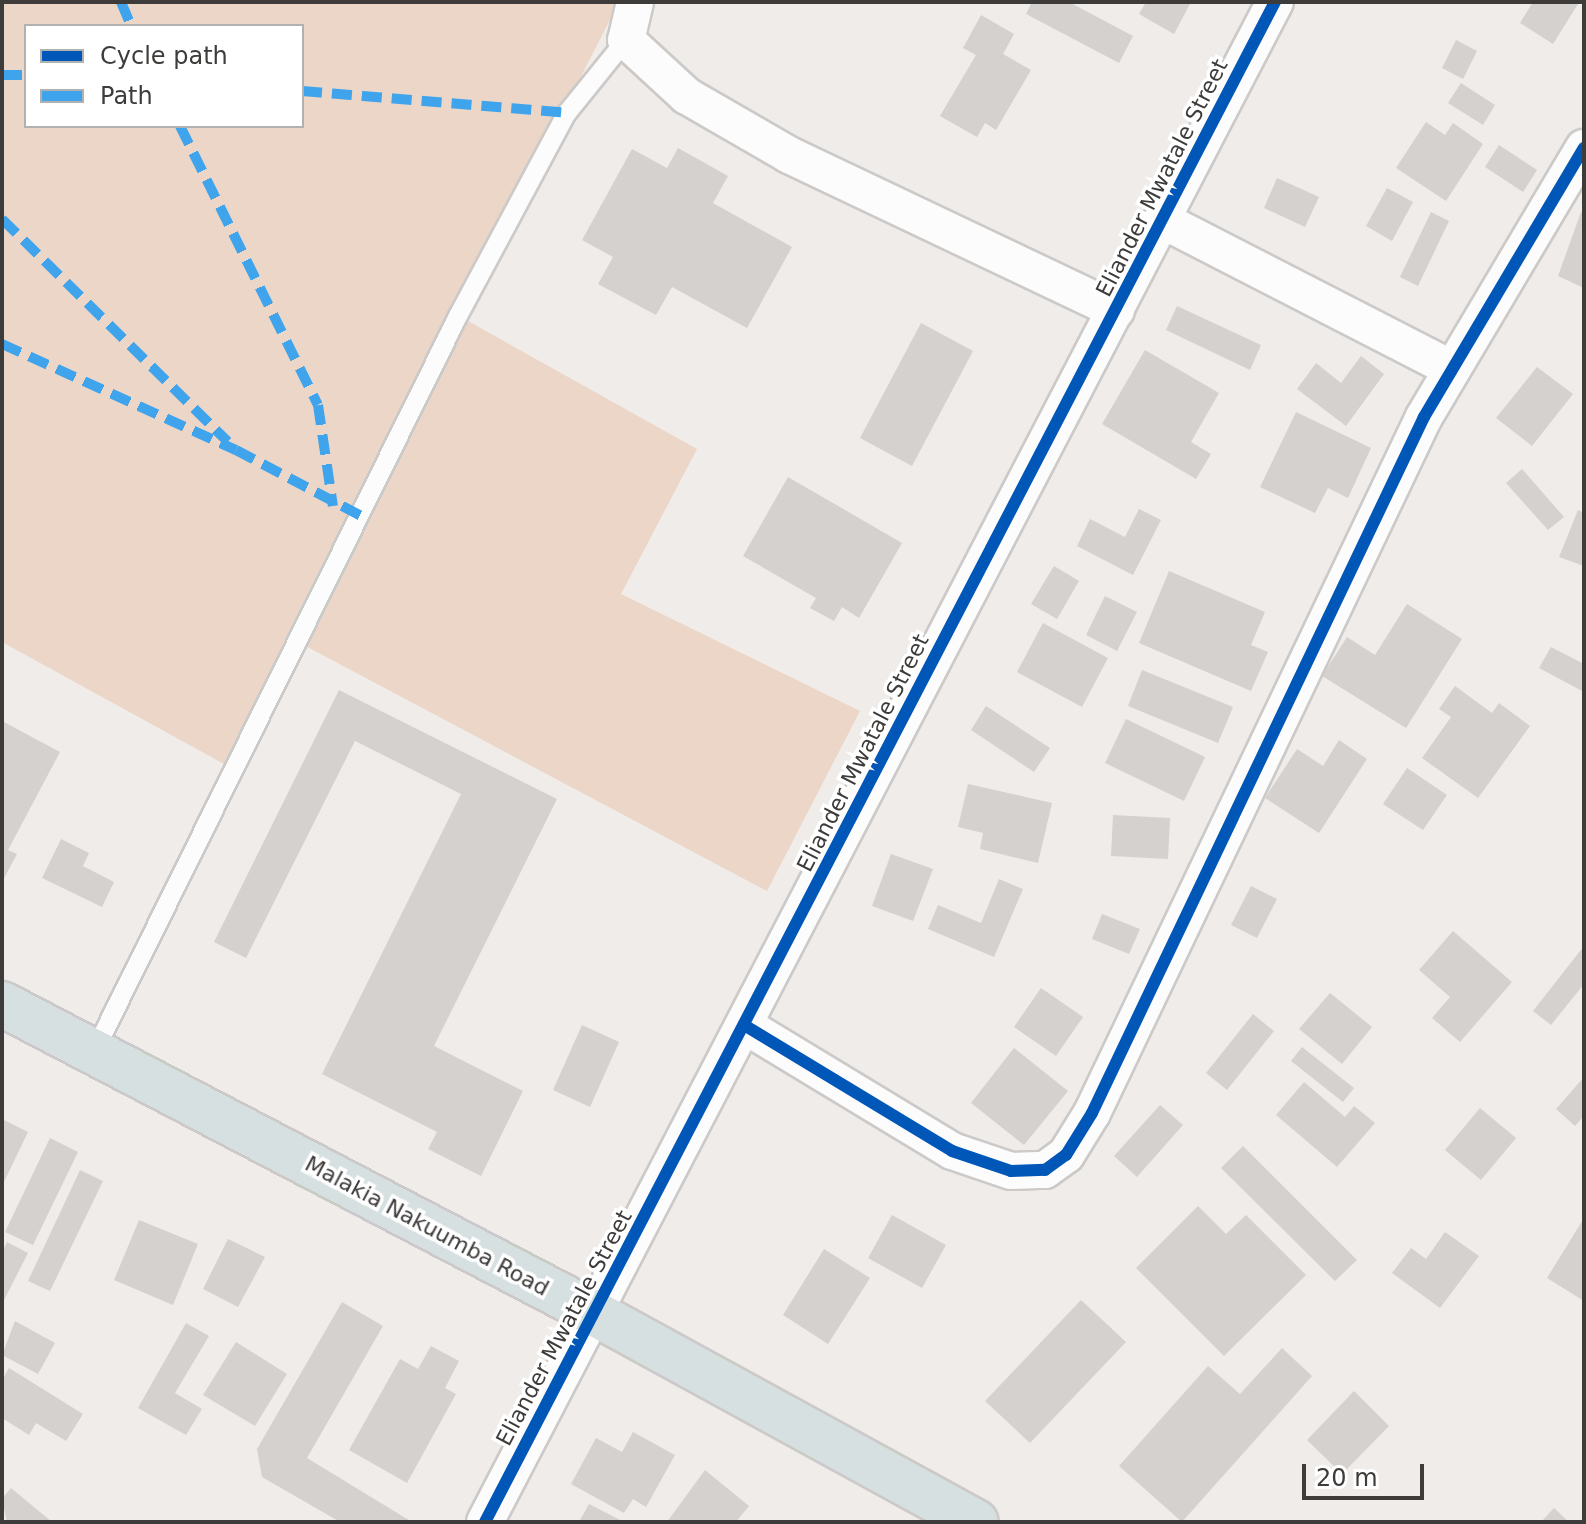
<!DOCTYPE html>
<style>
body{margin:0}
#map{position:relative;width:1586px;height:1524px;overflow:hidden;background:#efece9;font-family:"DejaVu Sans",sans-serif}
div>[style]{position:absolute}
.green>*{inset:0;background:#ecd6c7}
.building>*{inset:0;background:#d4d1cf}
.roads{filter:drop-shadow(2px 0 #cccac8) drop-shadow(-2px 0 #cccac8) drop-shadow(0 2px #cccac8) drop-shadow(0 -2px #cccac8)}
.lane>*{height:18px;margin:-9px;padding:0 9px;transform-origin:9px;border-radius:9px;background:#fdfcfc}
.street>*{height:36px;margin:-18px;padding:0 18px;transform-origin:18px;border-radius:18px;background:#fdfcfc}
.primary>*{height:44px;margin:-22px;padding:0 22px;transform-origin:22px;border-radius:22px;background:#d7e0e1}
.quiet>*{height:10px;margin-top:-5px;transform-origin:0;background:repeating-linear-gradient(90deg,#3fa4ec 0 20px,transparent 0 30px)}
.cycleway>*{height:12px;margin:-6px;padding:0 6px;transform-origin:6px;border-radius:6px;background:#0057b8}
span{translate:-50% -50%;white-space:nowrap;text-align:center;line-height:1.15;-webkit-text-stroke:7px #fff;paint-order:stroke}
.street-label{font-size:22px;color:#3e3c3a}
.frame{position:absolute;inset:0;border:4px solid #3e3c3a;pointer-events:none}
.legend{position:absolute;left:24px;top:24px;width:280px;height:104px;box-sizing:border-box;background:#fff;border:2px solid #b2b1b0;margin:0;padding:10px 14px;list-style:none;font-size:24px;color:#3e3c3a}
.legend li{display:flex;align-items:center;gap:16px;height:40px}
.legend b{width:40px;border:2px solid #b2b1b0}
.scale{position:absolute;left:1302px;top:1464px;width:122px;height:36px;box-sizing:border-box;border:4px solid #3e3c3a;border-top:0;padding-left:10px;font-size:24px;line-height:28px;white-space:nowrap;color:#3e3c3a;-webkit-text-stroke:6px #fff;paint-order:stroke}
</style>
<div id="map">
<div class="green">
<i style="clip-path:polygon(evenodd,2px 2px,619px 2px,459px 316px,697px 449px,621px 594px,860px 711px,767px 891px,298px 642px,235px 770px,2px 642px,2px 2px,26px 26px,302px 26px,302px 126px,26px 126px,26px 26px)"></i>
</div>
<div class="building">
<i style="clip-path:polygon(1032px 2px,1069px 2px,1133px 36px,1119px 63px,1026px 14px)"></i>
<i style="clip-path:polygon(1146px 2px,1191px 2px,1174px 34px,1139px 14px)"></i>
<i style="clip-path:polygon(1533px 2px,1578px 4px,1553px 44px,1520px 23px)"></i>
<i style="clip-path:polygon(981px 15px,1014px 34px,1003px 54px,1031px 70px,996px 130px,985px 123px,977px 137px,940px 116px,976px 55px,963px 48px)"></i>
<i style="clip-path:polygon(1456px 40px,1477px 51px,1463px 79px,1442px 68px)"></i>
<i style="clip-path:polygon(1461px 83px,1495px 105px,1483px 125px,1448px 103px)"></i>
<i style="clip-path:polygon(1426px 122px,1445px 135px,1453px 123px,1483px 144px,1446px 201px,1396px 168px)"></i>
<i style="clip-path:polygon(1499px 145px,1537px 170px,1523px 192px,1485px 167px)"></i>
<i style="clip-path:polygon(678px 148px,728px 176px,713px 203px,792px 247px,747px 328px,672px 287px,656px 315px,598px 284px,613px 257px,582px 240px,632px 149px,667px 168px)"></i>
<i style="clip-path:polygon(1277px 178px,1319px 197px,1305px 227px,1264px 208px)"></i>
<i style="clip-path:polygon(1387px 188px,1413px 202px,1392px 241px,1366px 226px)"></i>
<i style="clip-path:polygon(1431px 212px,1449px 221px,1418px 286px,1400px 277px)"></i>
<i style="clip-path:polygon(1581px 212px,1584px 213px,1584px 288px,1558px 276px)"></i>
<i style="clip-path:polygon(1177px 306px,1261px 345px,1250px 370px,1166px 330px)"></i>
<i style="clip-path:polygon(921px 323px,973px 351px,912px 466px,860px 438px)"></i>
<i style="clip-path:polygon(1145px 350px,1219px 393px,1191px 442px,1211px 454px,1196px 479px,1102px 424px)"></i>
<i style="clip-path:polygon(1361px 356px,1384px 374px,1346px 426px,1297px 389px,1316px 363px,1341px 383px)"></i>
<i style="clip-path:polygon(1537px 367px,1573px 394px,1532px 446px,1496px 418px)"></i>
<i style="clip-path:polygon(1296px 412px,1371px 448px,1348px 498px,1328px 488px,1315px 513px,1260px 487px)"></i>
<i style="clip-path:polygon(1522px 469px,1564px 517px,1548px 530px,1506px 483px)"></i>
<i style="clip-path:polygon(788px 477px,902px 543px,859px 618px,842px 607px,834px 621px,810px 608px,816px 598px,743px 556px)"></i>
<i style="clip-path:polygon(1139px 509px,1161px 520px,1133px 575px,1077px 546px,1090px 519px,1125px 537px)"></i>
<i style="clip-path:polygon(1578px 510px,1584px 513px,1584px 566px,1559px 557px)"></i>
<i style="clip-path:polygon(1054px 566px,1079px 581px,1057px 619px,1031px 604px)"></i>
<i style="clip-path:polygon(1169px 571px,1265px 612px,1251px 645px,1268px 652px,1251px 691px,1139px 643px)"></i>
<i style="clip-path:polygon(1105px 596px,1137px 612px,1117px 651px,1086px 635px)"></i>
<i style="clip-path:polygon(1407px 604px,1462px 639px,1406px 728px,1322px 676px,1347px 637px,1375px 655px)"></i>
<i style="clip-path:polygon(1043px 623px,1108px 658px,1082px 707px,1017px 672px)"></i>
<i style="clip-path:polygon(1551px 647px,1584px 664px,1584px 692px,1539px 668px)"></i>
<i style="clip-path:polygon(1142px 670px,1233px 707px,1218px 743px,1128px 706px)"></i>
<i style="clip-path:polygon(1455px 686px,1492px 713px,1499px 703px,1530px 726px,1478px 798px,1422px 758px,1451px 717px,1439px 709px)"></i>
<i style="clip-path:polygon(339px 690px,557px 799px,434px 1046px,523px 1091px,481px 1176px,428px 1149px,437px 1132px,322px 1074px,461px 794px,355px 741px,246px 958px,214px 942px)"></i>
<i style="clip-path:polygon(986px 706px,1050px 748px,1034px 772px,971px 730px)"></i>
<i style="clip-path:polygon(1126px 719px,1205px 757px,1184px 801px,1105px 763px)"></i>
<i style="clip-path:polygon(2px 721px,60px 752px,8px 850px,17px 854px,2px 882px)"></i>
<i style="clip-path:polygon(1339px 740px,1367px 759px,1319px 833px,1265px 798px,1297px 749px,1323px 766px)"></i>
<i style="clip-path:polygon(1407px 768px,1447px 795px,1423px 830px,1383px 804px)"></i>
<i style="clip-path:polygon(968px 784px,1052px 803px,1038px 863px,980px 849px,983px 833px,958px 827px)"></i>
<i style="clip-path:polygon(1113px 815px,1170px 818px,1168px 859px,1111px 856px)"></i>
<i style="clip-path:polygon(61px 839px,89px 853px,83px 866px,114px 882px,102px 907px,42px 878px)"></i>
<i style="clip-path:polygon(891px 854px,933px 869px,913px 921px,872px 906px)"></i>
<i style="clip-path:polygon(999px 879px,1023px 889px,994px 957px,928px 929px,938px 905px,981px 923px)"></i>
<i style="clip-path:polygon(1251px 886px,1277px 899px,1257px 938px,1231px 925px)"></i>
<i style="clip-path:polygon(1102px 914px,1140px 929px,1129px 954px,1092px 939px)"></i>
<i style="clip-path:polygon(1453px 931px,1512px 982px,1460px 1042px,1432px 1018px,1450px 997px,1419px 970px)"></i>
<i style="clip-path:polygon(1584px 946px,1584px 984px,1551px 1025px,1533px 1011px)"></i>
<i style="clip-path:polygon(1041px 988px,1083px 1017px,1056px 1056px,1014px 1027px)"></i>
<i style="clip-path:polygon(1330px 993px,1372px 1027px,1342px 1064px,1299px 1029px)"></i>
<i style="clip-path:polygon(1253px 1014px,1274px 1031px,1227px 1090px,1206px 1073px)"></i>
<i style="clip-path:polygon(582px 1025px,619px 1042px,590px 1107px,553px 1090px)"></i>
<i style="clip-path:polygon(1302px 1047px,1354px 1088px,1343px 1102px,1291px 1061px)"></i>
<i style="clip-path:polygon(1014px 1048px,1068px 1091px,1024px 1145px,971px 1103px)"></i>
<i style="clip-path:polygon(1584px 1077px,1584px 1116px,1575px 1126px,1556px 1109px)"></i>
<i style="clip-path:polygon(1304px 1082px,1345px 1117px,1354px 1106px,1375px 1123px,1337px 1167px,1276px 1115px)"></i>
<i style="clip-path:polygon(1160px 1105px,1183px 1125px,1137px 1177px,1114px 1156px)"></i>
<i style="clip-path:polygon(1480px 1108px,1516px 1138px,1481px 1180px,1445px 1150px)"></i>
<i style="clip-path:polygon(2px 1119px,28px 1132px,2px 1186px)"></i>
<i style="clip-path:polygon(50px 1138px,78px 1152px,33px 1245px,5px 1232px)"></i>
<i style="clip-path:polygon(1243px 1146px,1357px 1260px,1335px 1281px,1221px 1168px)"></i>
<i style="clip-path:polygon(80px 1170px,103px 1181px,50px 1291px,28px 1281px)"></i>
<i style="clip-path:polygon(1198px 1206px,1226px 1234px,1246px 1215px,1306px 1275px,1224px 1356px,1136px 1268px)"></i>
<i style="clip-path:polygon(892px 1215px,946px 1245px,922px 1288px,868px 1258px)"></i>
<i style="clip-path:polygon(1584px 1218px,1584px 1301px,1547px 1278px)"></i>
<i style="clip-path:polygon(139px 1220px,198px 1244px,173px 1305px,114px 1280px)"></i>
<i style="clip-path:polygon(1445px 1232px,1479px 1256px,1440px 1308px,1392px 1273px,1411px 1248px,1426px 1259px)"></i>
<i style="clip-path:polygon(228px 1239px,265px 1257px,238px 1307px,203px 1289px)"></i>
<i style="clip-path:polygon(7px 1242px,28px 1253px,2px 1304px,2px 1253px)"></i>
<i style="clip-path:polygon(824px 1249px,870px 1278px,828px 1344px,783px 1315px)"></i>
<i style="clip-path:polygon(1081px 1300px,1126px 1342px,1030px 1443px,985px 1401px)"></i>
<i style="clip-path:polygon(342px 1302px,383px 1326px,307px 1458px,412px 1522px,340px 1522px,262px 1477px,257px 1449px)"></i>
<i style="clip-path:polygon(15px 1321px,55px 1343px,38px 1374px,2px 1355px)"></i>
<i style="clip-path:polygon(186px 1323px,209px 1336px,175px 1393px,202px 1409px,186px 1435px,138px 1408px)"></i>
<i style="clip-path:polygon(236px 1342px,287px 1374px,255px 1426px,203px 1395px)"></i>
<i style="clip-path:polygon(431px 1346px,459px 1361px,445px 1388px,456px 1394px,407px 1483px,349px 1450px,400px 1359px,418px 1369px)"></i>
<i style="clip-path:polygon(1282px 1348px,1312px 1376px,1182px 1522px,1119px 1466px,1208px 1366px,1240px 1394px)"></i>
<i style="clip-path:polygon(9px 1368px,83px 1414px,66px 1441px,36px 1423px,29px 1435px,2px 1418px,2px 1380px)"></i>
<i style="clip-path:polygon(1354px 1391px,1389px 1426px,1342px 1474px,1307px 1440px)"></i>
<i style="clip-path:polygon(633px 1432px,675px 1455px,646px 1507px,633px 1499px,624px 1513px,571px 1484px,596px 1438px,622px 1452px)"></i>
<i style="clip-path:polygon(705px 1470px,749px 1506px,736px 1522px,667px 1522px)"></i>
<i style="clip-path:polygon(11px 1488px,52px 1522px,7px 1522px,2px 1499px)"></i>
<i style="clip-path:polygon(589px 1504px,624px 1522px,579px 1522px)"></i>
<i style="clip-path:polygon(1554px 1508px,1569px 1522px,1541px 1522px)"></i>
</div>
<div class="roads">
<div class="lane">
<i style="left:94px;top:1052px;width:821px;rotate:-63.68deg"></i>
<i style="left:458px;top:316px;width:230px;rotate:-61.8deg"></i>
<i style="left:567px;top:113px;width:94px;rotate:-51.1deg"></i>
</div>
<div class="street">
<i style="left:635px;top:2px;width:39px;rotate:103deg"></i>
<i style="left:626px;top:40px;width:83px;rotate:42.6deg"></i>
<i style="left:687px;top:96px;width:118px;rotate:30deg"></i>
<i style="left:789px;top:155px;width:362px;rotate:25.4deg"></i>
<i style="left:1162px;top:220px;width:324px;rotate:27.2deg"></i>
<i style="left:744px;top:1025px;width:243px;rotate:31.2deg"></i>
<i style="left:952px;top:1151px;width:62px;rotate:18.7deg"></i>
<i style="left:1011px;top:1171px;width:34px;rotate:-2deg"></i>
<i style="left:1045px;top:1170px;width:26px;rotate:-36deg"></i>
<i style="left:1066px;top:1155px;width:49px;rotate:-58.2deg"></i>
<i style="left:1092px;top:1113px;width:771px;rotate:-64.5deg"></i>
<i style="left:1424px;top:417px;width:313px;rotate:-59.3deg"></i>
<i style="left:485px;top:1522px;width:1713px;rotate:-62.54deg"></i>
</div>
<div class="primary">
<i style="left:2px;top:1004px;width:668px;rotate:27.56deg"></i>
<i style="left:594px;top:1313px;width:435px;rotate:28.7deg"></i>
</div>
</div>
<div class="quiet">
<i style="left:121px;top:2px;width:26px;rotate:67deg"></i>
<i style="left:2px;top:75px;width:24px"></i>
<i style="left:302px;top:91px;width:266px;rotate:4.7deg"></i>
<i style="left:180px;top:126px;width:311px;rotate:63.7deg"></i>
<i style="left:318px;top:405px;width:102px;rotate:81.6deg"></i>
<i style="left:2px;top:219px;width:317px;rotate:44.6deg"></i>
<i style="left:2px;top:344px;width:257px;rotate:24.4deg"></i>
<i style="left:236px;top:450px;width:141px;rotate:27.8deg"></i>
</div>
<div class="cycleway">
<i style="left:744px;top:1025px;width:243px;rotate:31.2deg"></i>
<i style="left:952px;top:1151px;width:62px;rotate:18.7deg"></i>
<i style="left:1011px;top:1171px;width:34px;rotate:-2deg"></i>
<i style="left:1045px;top:1170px;width:26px;rotate:-36deg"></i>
<i style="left:1066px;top:1155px;width:49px;rotate:-58.2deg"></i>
<i style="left:1092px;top:1113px;width:771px;rotate:-64.5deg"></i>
<i style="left:1424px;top:417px;width:313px;rotate:-59.3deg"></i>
<i style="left:485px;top:1522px;width:1713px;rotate:-62.54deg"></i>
</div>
<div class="street-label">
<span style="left:1162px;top:178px;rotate:-63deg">Eliander Mwatale Street</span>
<span style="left:863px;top:753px;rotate:-63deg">Eliander Mwatale Street</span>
<span style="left:427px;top:1226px;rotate:28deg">Malakia Nakuumba Road</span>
<span style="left:564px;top:1328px;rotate:-62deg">Eliander Mwatale Street</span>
</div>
<div class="frame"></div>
<ul class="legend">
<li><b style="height:10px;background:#0057b8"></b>Cycle path</li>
<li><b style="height:10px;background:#3fa4ec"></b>Path</li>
</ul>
<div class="scale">20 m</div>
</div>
